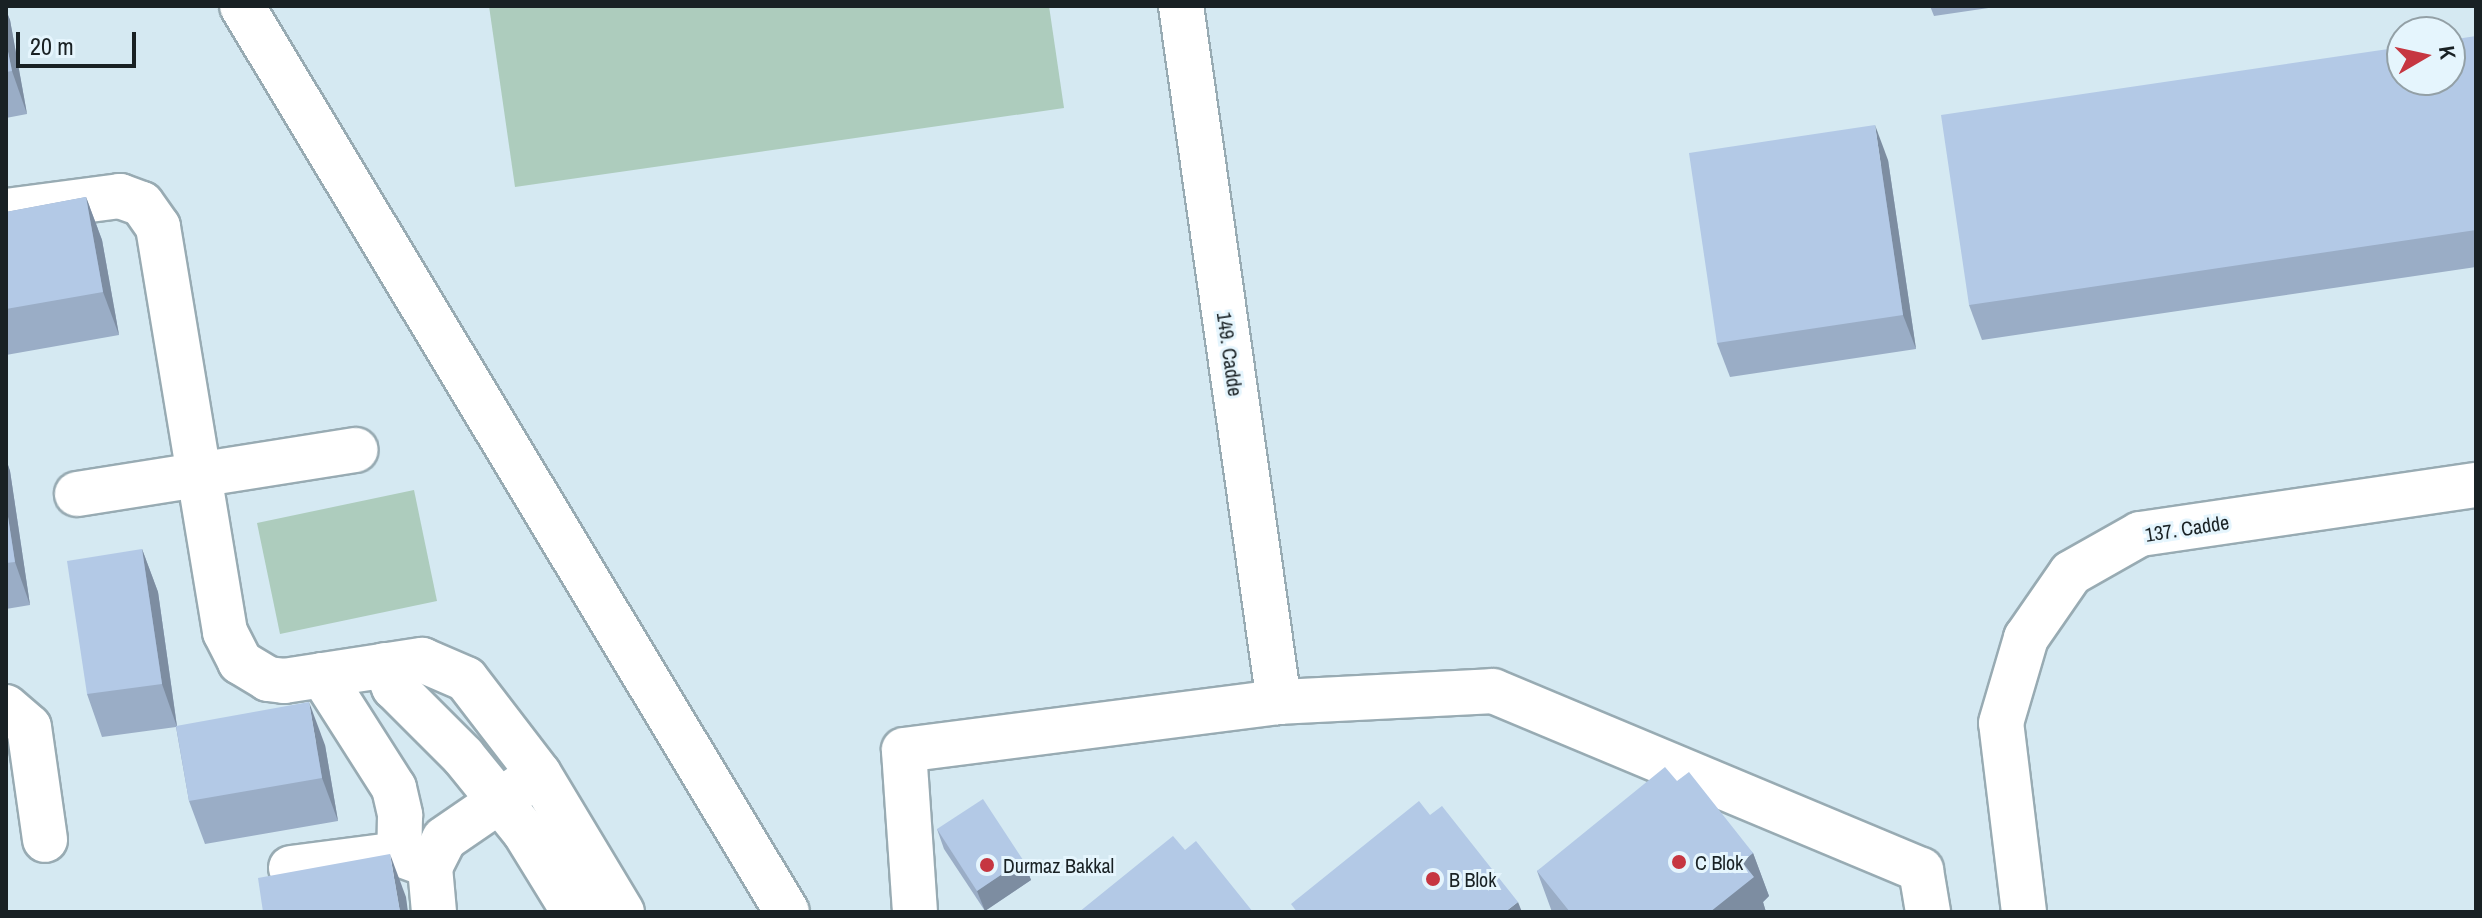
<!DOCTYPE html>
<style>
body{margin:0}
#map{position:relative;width:2482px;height:918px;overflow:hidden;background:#d5e9f2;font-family:"Archivo Narrow",sans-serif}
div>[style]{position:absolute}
.green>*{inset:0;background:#adccbd}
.roads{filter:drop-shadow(2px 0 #98abb3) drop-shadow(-2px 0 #98abb3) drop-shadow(0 2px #98abb3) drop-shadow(0 -2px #98abb3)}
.street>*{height:44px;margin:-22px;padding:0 22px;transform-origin:22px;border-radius:22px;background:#fff}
.wall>*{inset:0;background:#9aadc6}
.shaded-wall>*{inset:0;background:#7d8da1}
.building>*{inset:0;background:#b3c9e6}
.dots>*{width:22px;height:22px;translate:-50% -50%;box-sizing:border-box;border:4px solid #e5f5fd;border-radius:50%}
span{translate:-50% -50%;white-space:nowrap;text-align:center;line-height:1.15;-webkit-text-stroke:6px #e5f5fd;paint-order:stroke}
.street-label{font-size:20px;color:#192124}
.poi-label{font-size:20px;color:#192124}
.left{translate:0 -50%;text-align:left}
.frame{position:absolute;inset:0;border:8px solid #192124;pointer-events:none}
.north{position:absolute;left:2386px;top:16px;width:80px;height:80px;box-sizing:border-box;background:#e5f5fd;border:2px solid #93a0a6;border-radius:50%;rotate:81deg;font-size:22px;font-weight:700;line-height:32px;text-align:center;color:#192124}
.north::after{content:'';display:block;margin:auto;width:28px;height:36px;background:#c63641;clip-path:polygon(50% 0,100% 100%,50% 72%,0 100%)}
.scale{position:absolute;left:16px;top:32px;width:120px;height:36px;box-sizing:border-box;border:4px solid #192124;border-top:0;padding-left:10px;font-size:24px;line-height:28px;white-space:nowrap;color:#192124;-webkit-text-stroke:6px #e5f5fd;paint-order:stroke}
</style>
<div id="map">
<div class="green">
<i style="clip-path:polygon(489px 6px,1049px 6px,1064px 108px,515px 187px)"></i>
<i style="clip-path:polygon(414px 490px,437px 601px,280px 634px,257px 523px)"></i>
</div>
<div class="roads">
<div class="street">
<i style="left:242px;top:6px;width:1057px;rotate:58.97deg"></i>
<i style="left:1181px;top:6px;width:703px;rotate:81.99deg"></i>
<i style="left:6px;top:211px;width:115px;rotate:-7.5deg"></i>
<i style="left:120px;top:196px;width:23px;rotate:20deg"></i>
<i style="left:142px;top:204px;width:28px;rotate:55deg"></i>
<i style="left:158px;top:227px;width:411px;rotate:80.6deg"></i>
<i style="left:225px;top:632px;width:34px;rotate:63deg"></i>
<i style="left:240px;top:662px;width:33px;rotate:31deg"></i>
<i style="left:268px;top:679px;width:16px;rotate:7deg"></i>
<i style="left:284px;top:681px;width:140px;rotate:-8.7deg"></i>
<i style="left:422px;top:660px;width:48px;rotate:23.4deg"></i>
<i style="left:466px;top:679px;width:120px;rotate:52.5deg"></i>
<i style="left:539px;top:774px;width:161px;rotate:59deg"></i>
<i style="left:77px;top:494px;width:282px;rotate:-9deg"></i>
<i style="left:385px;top:665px;width:24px;rotate:68deg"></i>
<i style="left:394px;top:687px;width:98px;rotate:45deg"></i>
<i style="left:463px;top:756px;width:97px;rotate:50.9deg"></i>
<i style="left:524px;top:831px;width:95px;rotate:58.3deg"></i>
<i style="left:322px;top:675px;width:134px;rotate:57.5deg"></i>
<i style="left:394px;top:788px;width:28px;rotate:77deg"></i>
<i style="left:400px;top:815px;width:39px;rotate:91deg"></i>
<i style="left:6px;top:707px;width:30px;rotate:41deg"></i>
<i style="left:29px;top:727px;width:114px;rotate:81.9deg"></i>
<i style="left:291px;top:868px;width:109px;rotate:-7.4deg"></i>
<i style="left:399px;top:854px;width:27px;rotate:20deg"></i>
<i style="left:434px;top:912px;width:45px;rotate:-95.1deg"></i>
<i style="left:430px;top:867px;width:31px;rotate:-63deg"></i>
<i style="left:444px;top:839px;width:97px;rotate:-34.5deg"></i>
<i style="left:915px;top:912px;width:162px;rotate:-93.9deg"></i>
<i style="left:904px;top:750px;width:378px;rotate:-7.3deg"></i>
<i style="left:1279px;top:702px;width:214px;rotate:-2.9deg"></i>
<i style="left:1493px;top:691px;width:464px;rotate:22.7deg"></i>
<i style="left:1921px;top:870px;width:43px;rotate:80.5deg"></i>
<i style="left:2024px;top:912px;width:190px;rotate:-96.9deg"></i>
<i style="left:2001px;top:723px;width:89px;rotate:-73.6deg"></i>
<i style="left:2026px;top:638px;width:79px;rotate:-55.3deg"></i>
<i style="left:2071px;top:573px;width:79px;rotate:-29.5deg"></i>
<i style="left:2140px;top:534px;width:340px;rotate:-8.3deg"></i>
</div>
</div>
<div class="wall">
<i style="clip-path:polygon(1930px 6px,2002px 6px,1934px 16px)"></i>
<i style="clip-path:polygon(6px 10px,10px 20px,27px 114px,6px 118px)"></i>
<i style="clip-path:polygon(2476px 36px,2476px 267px,1982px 340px,1969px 305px)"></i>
<i style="clip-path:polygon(1888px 160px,1916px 349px,1730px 377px,1717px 343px)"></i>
<i style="clip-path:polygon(86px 197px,102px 240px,119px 335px,6px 355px,6px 212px)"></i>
<i style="clip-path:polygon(6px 459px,10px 471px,30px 605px,6px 609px)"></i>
<i style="clip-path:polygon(142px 549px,158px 592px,177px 726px,325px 745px,338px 821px,205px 844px,189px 801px,176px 727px,102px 737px,87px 694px)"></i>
<i style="clip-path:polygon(1677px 781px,1753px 853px,1769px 896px,1763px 902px,1766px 912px,1552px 912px,1537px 871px)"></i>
<i style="clip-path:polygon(937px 829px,1023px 860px,1031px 880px,985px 911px,944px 849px)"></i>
</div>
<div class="shaded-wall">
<i style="clip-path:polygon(6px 10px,10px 20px,27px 114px,12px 71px,6px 42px)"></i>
<i style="clip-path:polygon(1875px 125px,1888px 160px,1916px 349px,1903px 315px)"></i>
<i style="clip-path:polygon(86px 197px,102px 240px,119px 335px,103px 292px)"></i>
<i style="clip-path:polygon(6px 459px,10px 471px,30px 605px,15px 562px,6px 504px)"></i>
<i style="clip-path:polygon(142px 549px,158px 592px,177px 727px,162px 684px)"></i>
<i style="clip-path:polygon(309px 702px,325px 745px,338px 821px,322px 778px)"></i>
<i style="clip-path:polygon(1753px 853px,1769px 896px,1763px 902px,1766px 912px,1710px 912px,1742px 862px)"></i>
<i style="clip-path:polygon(390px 854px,406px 897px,408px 912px,400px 912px)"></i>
<i style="clip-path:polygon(1023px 860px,1031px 880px,985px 911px,977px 891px)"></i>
<i style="clip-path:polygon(1518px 902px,1522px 912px,1505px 912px)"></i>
</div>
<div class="building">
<i style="clip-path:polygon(2476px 36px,2476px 230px,1969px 305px,1941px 115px,2402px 47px,2402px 80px,2450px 80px,2450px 40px)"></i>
<i style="clip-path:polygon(6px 42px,12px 71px,6px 72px)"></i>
<i style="clip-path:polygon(1875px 125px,1903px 315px,1717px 343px,1689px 153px)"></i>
<i style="clip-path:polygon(86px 197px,103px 292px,6px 309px,6px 212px)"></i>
<i style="clip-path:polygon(6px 504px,15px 562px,6px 563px)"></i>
<i style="clip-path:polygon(142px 549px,162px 684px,87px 694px,67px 561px)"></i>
<i style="clip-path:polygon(309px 702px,322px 778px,189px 801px,176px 726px)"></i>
<i style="clip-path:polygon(1665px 767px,1677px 781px,1689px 772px,1753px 853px,1742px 862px,1754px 877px,1710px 912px,1570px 912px,1537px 871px)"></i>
<i style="clip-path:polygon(983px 799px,1023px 860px,977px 891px,937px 829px)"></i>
<i style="clip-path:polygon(1419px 801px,1430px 815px,1442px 806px,1518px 902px,1505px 912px,1297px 912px,1291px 904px)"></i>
<i style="clip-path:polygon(1173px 836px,1185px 850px,1196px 841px,1253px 912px,1079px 912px)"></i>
<i style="clip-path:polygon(390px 854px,400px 912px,263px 912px,258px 878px)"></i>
</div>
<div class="dots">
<i style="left:1679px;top:862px;background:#c63641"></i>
<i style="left:987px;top:865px;background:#c63641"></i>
<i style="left:1433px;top:879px;background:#c63641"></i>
</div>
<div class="street-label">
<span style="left:1230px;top:354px;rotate:82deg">149. Cadde</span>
<span style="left:2187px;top:528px;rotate:-9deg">137. Cadde</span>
</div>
<div class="poi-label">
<span class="left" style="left:1695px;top:862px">C Blok</span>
<span class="left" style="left:1003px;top:865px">Durmaz Bakkal</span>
<span class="left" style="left:1449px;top:879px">B Blok</span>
</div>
<div class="frame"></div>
<div class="north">K</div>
<div class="scale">20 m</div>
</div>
